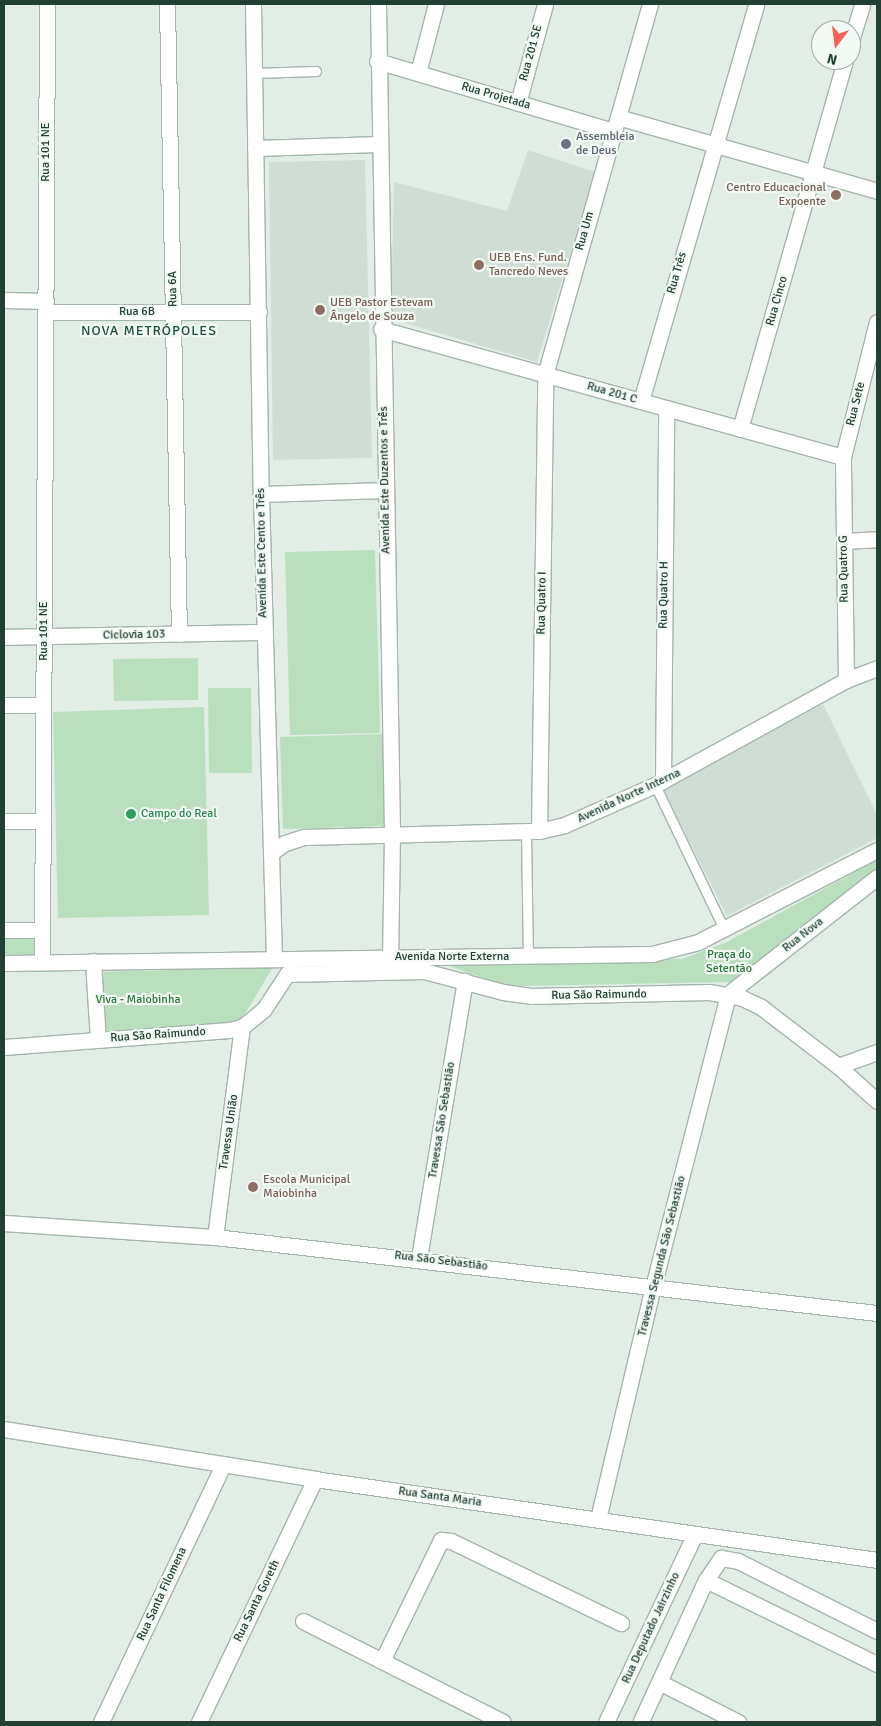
<!DOCTYPE html>
<meta charset="utf-8">
<style>
body{margin:0}
#map{position:relative;width:881px;height:1726px;overflow:hidden;background:#e2ede6;font-family:Signika,sans-serif}
div>[style]{position:absolute}
.built>*{inset:0;background:#d0ddd5}
.green>*{inset:0;background:#badfbe}
.roads{filter:drop-shadow(1px 0 #a4b5ac) drop-shadow(-1px 0 #a4b5ac) drop-shadow(0 1px #a4b5ac) drop-shadow(0 -1px #a4b5ac)}
.lane>*{height:9px;margin:-4.5px;padding:0 4.5px;transform-origin:4.5px;border-radius:4.5px;background:#fff}
.street>*{height:15px;margin:-7.5px;padding:0 7.5px;transform-origin:7.5px;border-radius:7.5px;background:#fff}
.secondary>*{height:15px;margin:-7.5px;padding:0 7.5px;transform-origin:7.5px;border-radius:7.5px;background:#fff}
.dots>*{width:14px;height:14px;translate:-50% -50%;box-sizing:border-box;border:2px solid #f3f9f5;border-radius:50%}
span{translate:-50% -50%;white-space:nowrap;text-align:center;line-height:1.15;-webkit-text-stroke:4.5px #f3f9f5;paint-order:stroke}
.street-label{font-size:12px;color:#213f32}
.worship-label{font-size:12px;color:#5b616d}
.left{translate:0 -50%;text-align:left}
.education-label{font-size:12px;color:#785e54}
.right{translate:-100% -50%;text-align:right}
.leisure-label{font-size:12px;color:#27864d}
.park-label{font-size:12px;color:#29773b}
.neighbourhood-label{font-size:14px;color:#1c523c;letter-spacing:1px}
.frame{position:absolute;inset:0;border:5px solid #213f32;pointer-events:none}
.north{position:absolute;left:811px;top:20px;width:50px;height:50px;box-sizing:border-box;background:#f3f9f5;border:1px solid #9fafa7;border-radius:50%;rotate:195deg;font-size:14px;font-weight:700;line-height:20px;text-align:center;color:#213f32}
.north::after{content:'';display:block;margin:auto;width:18px;height:22px;background:#f86255;clip-path:polygon(50% 0,100% 100%,50% 72%,0 100%)}
</style>
<div id="map">
<div class="built">
<i style="clip-path:polygon(528px 150px,595px 172px,537px 362px,391px 319px,394px 182px,507px 211px)"></i>
<i style="clip-path:polygon(365px 160px,372px 458px,273px 460px,269px 162px)"></i>
<i style="clip-path:polygon(823px 704px,877px 815px,877px 838px,727px 916px,663px 789px)"></i>
</div>
<div class="green">
<i style="clip-path:polygon(375px 550px,380px 733px,290px 735px,285px 552px)"></i>
<i style="clip-path:polygon(198px 658px,198px 700px,114px 701px,113px 659px)"></i>
<i style="clip-path:polygon(208px 688px,251px 688px,252px 773px,209px 773px)"></i>
<i style="clip-path:polygon(204px 707px,209px 915px,58px 918px,53px 712px)"></i>
<i style="clip-path:polygon(384px 734px,387px 826px,283px 829px,280px 737px)"></i>
<i style="clip-path:polygon(877px 860px,877px 870px,739px 980px,731px 982px,515px 986px,497px 983px,452px 967px,452px 964px,682px 959px,725px 943px)"></i>
<i style="clip-path:polygon(4px 934px,34px 934px,34px 954px,4px 955px)"></i>
<i style="clip-path:polygon(273px 967px,240px 1022px,103px 1031px,99px 972px)"></i>
</div>
<div class="roads">
<div class="lane">
<i style="left:254px;top:73px;width:62px;rotate:-1.8deg"></i>
<i style="left:655px;top:785px;width:160px;rotate:64.4deg"></i>
<i style="left:526px;top:832px;width:125px;rotate:89.1deg"></i>
</div>
<div class="street">
<i style="left:167px;top:4px;width:630px;rotate:88.91deg"></i>
<i style="left:851px;top:41px;width:39px;rotate:-73deg"></i>
<i style="left:377px;top:61px;width:247px;rotate:16.5deg"></i>
<i style="left:418px;top:73px;width:71px;rotate:-75.4deg"></i>
<i style="left:518px;top:103px;width:103px;rotate:-74.7deg"></i>
<i style="left:618px;top:117px;width:269px;rotate:15.9deg"></i>
<i style="left:255px;top:148px;width:123px;rotate:-1.9deg"></i>
<i style="left:4px;top:300px;width:42px;rotate:1.4deg"></i>
<i style="left:45px;top:312px;width:214px"></i>
<i style="left:381px;top:329px;width:479px;rotate:15.5deg"></i>
<i style="left:641px;top:401px;width:413px;rotate:-73.8deg"></i>
<i style="left:740px;top:429px;width:384px;rotate:-74.1deg"></i>
<i style="left:261px;top:494px;width:124px;rotate:-1.8deg"></i>
<i style="left:844px;top:541px;width:33px;rotate:-3deg"></i>
<i style="left:4px;top:637px;width:260px;rotate:-1.1deg"></i>
<i style="left:846px;top:680px;width:223px;rotate:-90.8deg"></i>
<i style="left:843px;top:457px;width:139px;rotate:-75.9deg"></i>
<i style="left:4px;top:705px;width:39px"></i>
<i style="left:663px;top:781px;width:373px;rotate:-89.5deg"></i>
<i style="left:4px;top:821px;width:39px"></i>
<i style="left:539px;top:831px;width:456px;rotate:-89.2deg"></i>
<i style="left:545px;top:375px;width:386px;rotate:-74.2deg"></i>
<i style="left:4px;top:930px;width:38px"></i>
<i style="left:93px;top:961px;width:79px;rotate:86.4deg"></i>
<i style="left:42px;top:962px;width:958px;rotate:-89.7deg"></i>
<i style="left:728px;top:994px;width:189px;rotate:-38.1deg"></i>
<i style="left:4px;top:1047px;width:226px;rotate:-4.3deg"></i>
<i style="left:229px;top:1030px;width:13px;rotate:-13deg"></i>
<i style="left:242px;top:1027px;width:28px;rotate:-39deg"></i>
<i style="left:264px;top:1009px;width:42px;rotate:-56.7deg"></i>
<i style="left:287px;top:974px;width:137px;rotate:-1.3deg"></i>
<i style="left:424px;top:971px;width:82px;rotate:14.9deg"></i>
<i style="left:503px;top:992px;width:28px;rotate:8deg"></i>
<i style="left:531px;top:996px;width:178px;rotate:-1.3deg"></i>
<i style="left:709px;top:992px;width:34px;rotate:10deg"></i>
<i style="left:742px;top:998px;width:21px;rotate:25deg"></i>
<i style="left:761px;top:1007px;width:97px;rotate:37.5deg"></i>
<i style="left:838px;top:1066px;width:52px;rotate:41.9deg"></i>
<i style="left:838px;top:1066px;width:41px;rotate:-19.7deg"></i>
<i style="left:4px;top:1223px;width:211px;rotate:3.8deg"></i>
<i style="left:215px;top:1237px;width:666px;rotate:6.55deg"></i>
<i style="left:215px;top:1237px;width:212px;rotate:-82.7deg"></i>
<i style="left:419px;top:1258px;width:281px;rotate:-80.6deg"></i>
<i style="left:598px;top:1519px;width:238px;rotate:-76.7deg"></i>
<i style="left:653px;top:1287px;width:302px;rotate:-75.6deg"></i>
<i style="left:706px;top:1580px;width:191px;rotate:26.2deg"></i>
<i style="left:303px;top:1621px;width:224px;rotate:26.8deg"></i>
<i style="left:382px;top:1661px;width:135px;rotate:-64deg"></i>
<i style="left:441px;top:1540px;width:10px;rotate:6deg"></i>
<i style="left:451px;top:1541px;width:189px;rotate:25.8deg"></i>
<i style="left:659px;top:1682px;width:89px;rotate:26.9deg"></i>
<i style="left:641px;top:1721px;width:155px;rotate:-65.3deg"></i>
<i style="left:706px;top:1580px;width:27px;rotate:-56deg"></i>
<i style="left:721px;top:1558px;width:17px;rotate:10deg"></i>
<i style="left:738px;top:1561px;width:156px;rotate:26.7deg"></i>
<i style="left:101px;top:1722px;width:284px;rotate:-64.6deg"></i>
<i style="left:199px;top:1722px;width:269px;rotate:-64.5deg"></i>
<i style="left:606px;top:1722px;width:208px;rotate:-64.7deg"></i>
</div>
<div class="secondary">
<i style="left:253px;top:4px;width:490px;rotate:89.1deg"></i>
<i style="left:261px;top:494px;width:464px;rotate:88.4deg"></i>
<i style="left:378px;top:4px;width:831px;rotate:89.03deg"></i>
<i style="left:392px;top:835px;width:122px;rotate:90.9deg"></i>
<i style="left:271px;top:853px;width:17px;rotate:-36deg"></i>
<i style="left:285px;top:843px;width:20px;rotate:-18deg"></i>
<i style="left:304px;top:837px;width:235px;rotate:-1.5deg"></i>
<i style="left:539px;top:831px;width:26px;rotate:-13deg"></i>
<i style="left:564px;top:825px;width:99px;rotate:-23.7deg"></i>
<i style="left:655px;top:785px;width:218px;rotate:-28.8deg"></i>
<i style="left:846px;top:680px;width:33px;rotate:-21deg"></i>
<i style="left:4px;top:963px;width:648px;rotate:-0.8deg"></i>
<i style="left:652px;top:954px;width:48px;rotate:-14.6deg"></i>
<i style="left:698px;top:942px;width:201px;rotate:-27.2deg"></i>
<i style="left:4px;top:1429px;width:315px;rotate:9.1deg"></i>
<i style="left:315px;top:1479px;width:568px;rotate:8.2deg"></i>
</div>
</div>
<div class="dots">
<i style="left:566px;top:144px;background:#6b7280"></i>
<i style="left:836px;top:195px;background:#8d6e63"></i>
<i style="left:479px;top:265px;background:#8d6e63"></i>
<i style="left:320px;top:310px;background:#8d6e63"></i>
<i style="left:131px;top:814px;background:#2e9e5b"></i>
<i style="left:253px;top:1187px;background:#8d6e63"></i>
</div>
<div class="street-label">
<span style="left:531px;top:53px;rotate:-75deg">Rua 201 SE</span>
<span style="left:496px;top:96px;rotate:16deg">Rua Projetada</span>
<span style="left:46px;top:152px;rotate:-90deg">Rua 101 NE</span>
<span style="left:585px;top:231px;rotate:-74deg">Rua Um</span>
<span style="left:677px;top:273px;rotate:-74deg">Rua Três</span>
<span style="left:173px;top:289px;rotate:-91deg">Rua 6A</span>
<span style="left:777px;top:301px;rotate:-74deg">Rua Cinco</span>
<span style="left:137px;top:312px">Rua 6B</span>
<span style="left:612px;top:393px;rotate:16deg">Rua 201 C</span>
<span style="left:856px;top:404px;rotate:-76deg">Rua Sete</span>
<span style="left:385px;top:480px;rotate:-91deg">Avenida Este Duzentos e Três</span>
<span style="left:262px;top:553px;rotate:-91deg">Avenida Este Cento e Três</span>
<span style="left:844px;top:569px;rotate:-91deg">Rua Quatro G</span>
<span style="left:664px;top:595px;rotate:-89deg">Rua Quatro H</span>
<span style="left:542px;top:603px;rotate:-89deg">Rua Quatro I</span>
<span style="left:44px;top:631px;rotate:-90deg">Rua 101 NE</span>
<span style="left:134px;top:635px;rotate:-1deg">Ciclovia 103</span>
<span style="left:629px;top:796px;rotate:-25deg">Avenida Norte Interna</span>
<span style="left:803px;top:935px;rotate:-38deg">Rua Nova</span>
<span style="left:452px;top:957px">Avenida Norte Externa</span>
<span style="left:599px;top:995px;rotate:-1deg">Rua São Raimundo</span>
<span style="left:158px;top:1035px;rotate:-4deg">Rua São Raimundo</span>
<span style="left:442px;top:1120px;rotate:-81deg">Travessa São Sebastião</span>
<span style="left:229px;top:1132px;rotate:-82deg">Travessa União</span>
<span style="left:662px;top:1256px;rotate:-76deg">Travessa Segunda São Sebastião</span>
<span style="left:441px;top:1261px;rotate:7deg">Rua São Sebastião</span>
<span style="left:440px;top:1497px;rotate:8deg">Rua Santa Maria</span>
<span style="left:162px;top:1594px;rotate:-65deg">Rua Santa Filomena</span>
<span style="left:257px;top:1601px;rotate:-64deg">Rua Santa Goreth</span>
<span style="left:651px;top:1628px;rotate:-65deg">Rua Deputado Jairzinho</span>
</div>
<div class="worship-label">
<span class="left" style="left:576px;top:144px">Assembleia<br>de Deus</span>
</div>
<div class="education-label">
<span class="right" style="left:826px;top:195px">Centro Educacional<br>Expoente</span>
<span class="left" style="left:489px;top:265px">UEB Ens. Fund.<br>Tancredo Neves</span>
<span class="left" style="left:330px;top:310px">UEB Pastor Estevam<br>Ângelo de Souza</span>
<span class="left" style="left:263px;top:1187px">Escola Municipal<br>Maiobinha</span>
</div>
<div class="leisure-label">
<span class="left" style="left:141px;top:814px">Campo do Real</span>
</div>
<div class="park-label">
<span style="left:729px;top:962px">Praça do<br>Setentão</span>
<span style="left:138px;top:1000px">Viva - Maiobinha</span>
</div>
<div class="neighbourhood-label">
<span style="left:149px;top:331px">NOVA METRÓPOLES</span>
</div>
<div class="frame"></div>
<div class="north">N</div>
</div>
